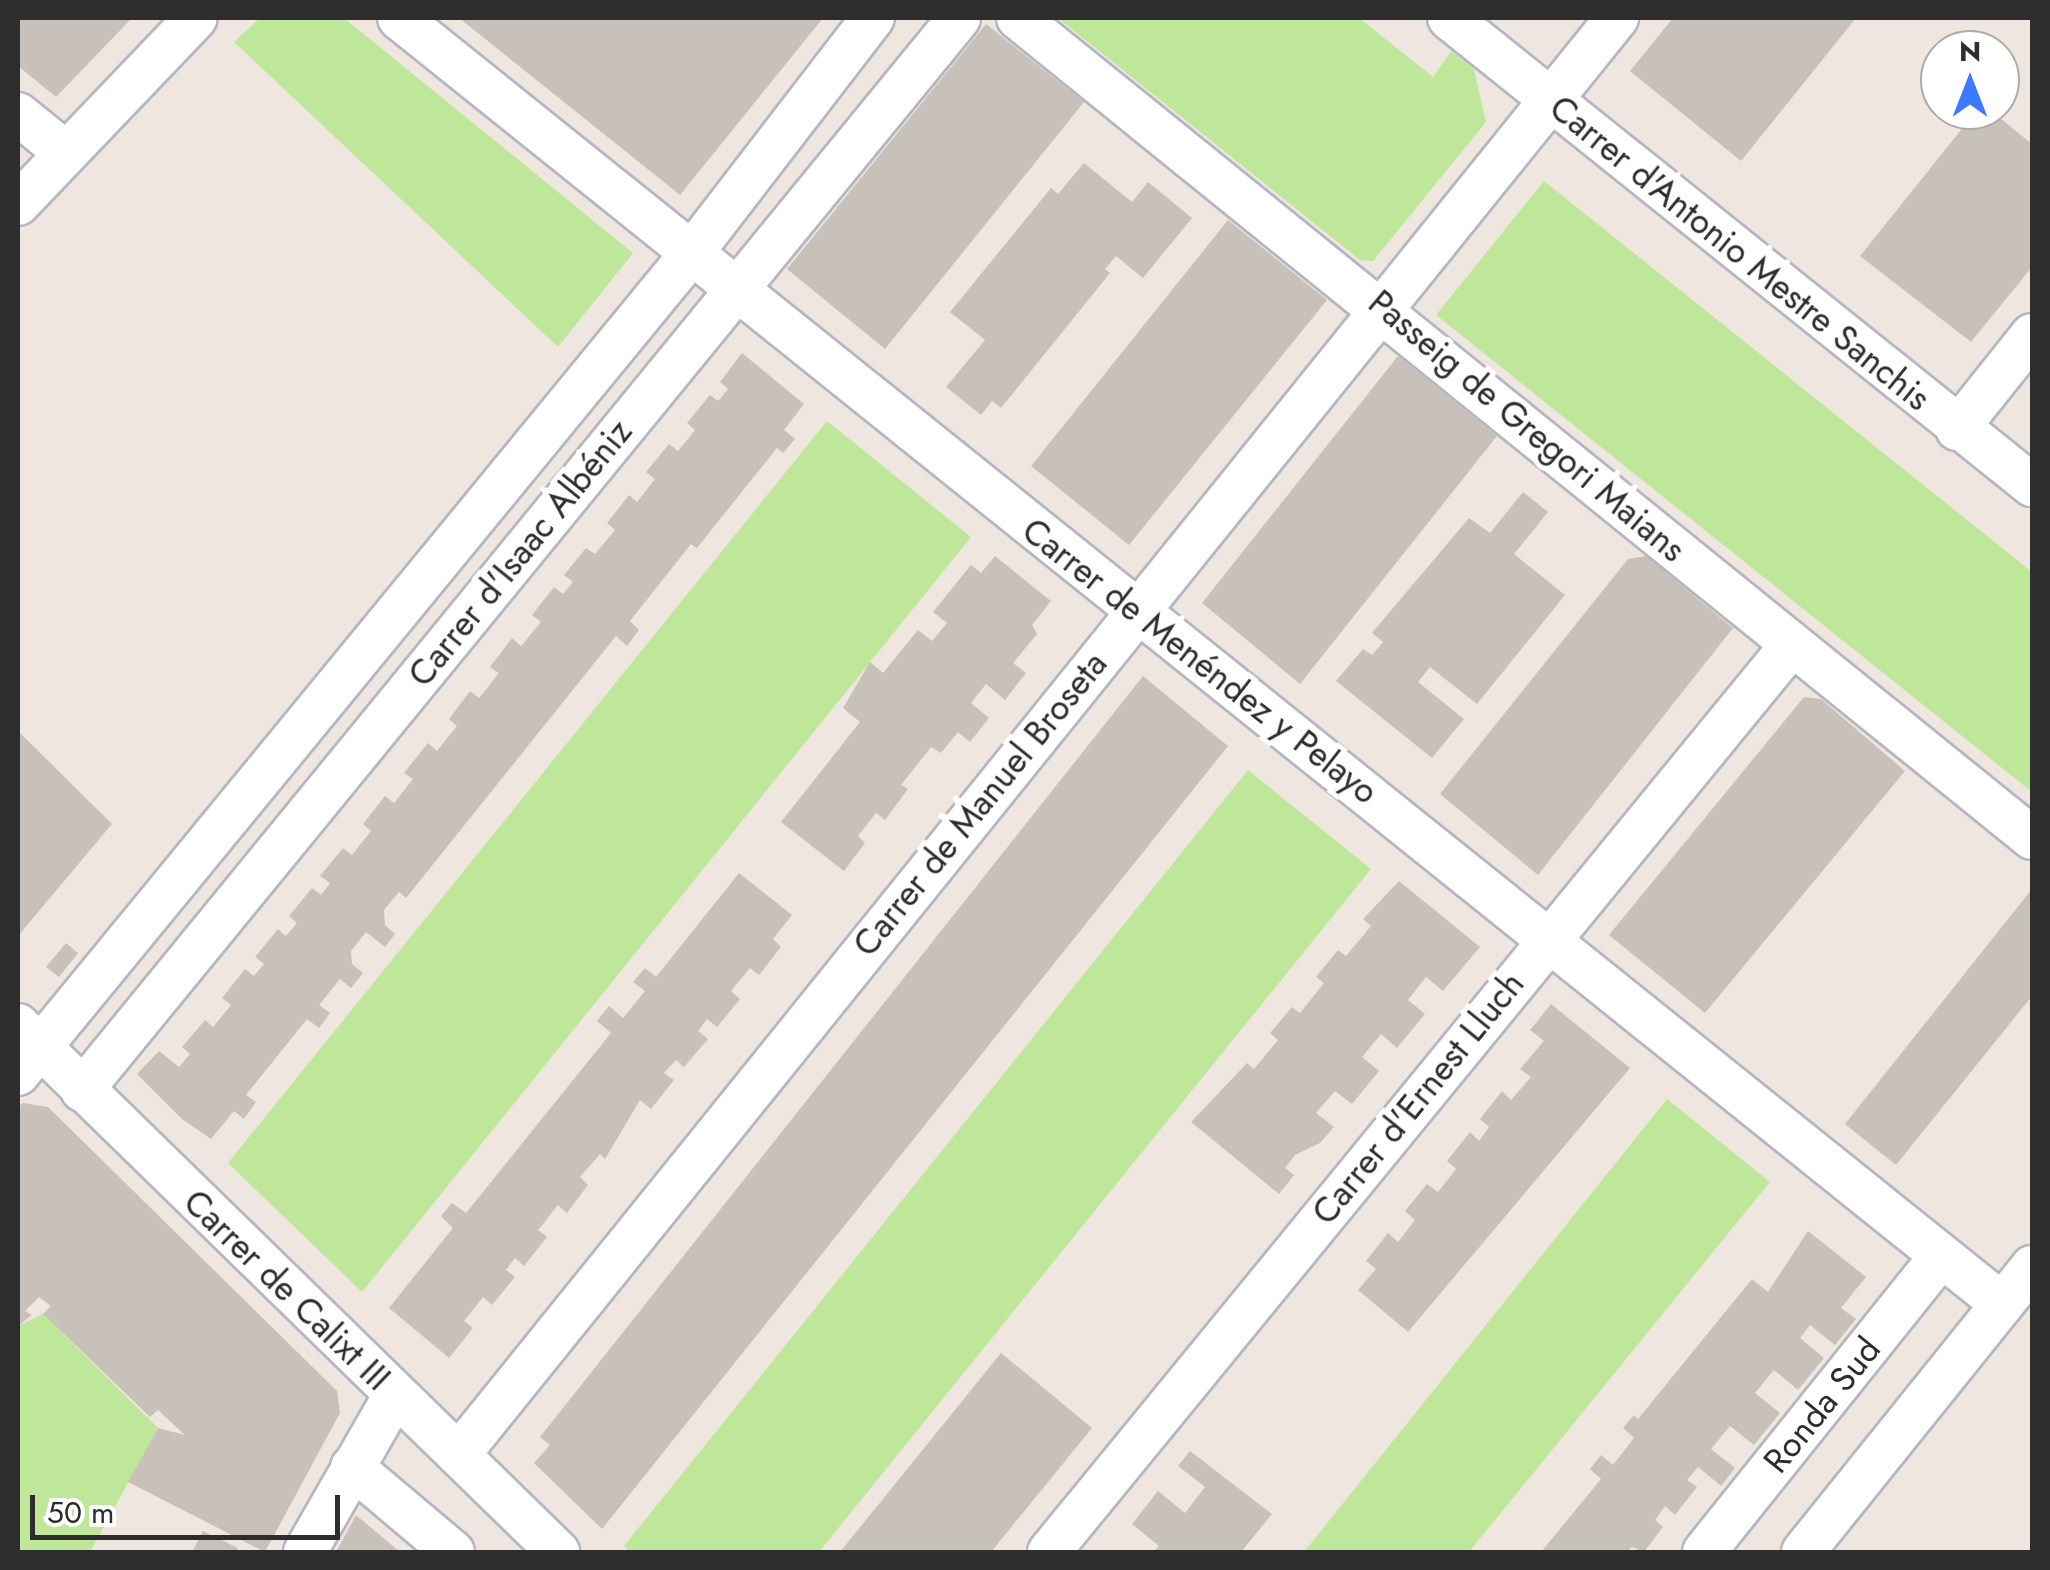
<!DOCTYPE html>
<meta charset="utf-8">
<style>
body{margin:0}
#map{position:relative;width:2050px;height:1570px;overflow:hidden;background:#efe6df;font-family:Jost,sans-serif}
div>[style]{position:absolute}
.green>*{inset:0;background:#bfe79a}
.building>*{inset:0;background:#c8c1ba}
.roads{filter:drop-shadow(2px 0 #b3b7c1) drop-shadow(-2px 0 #b3b7c1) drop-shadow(0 2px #b3b7c1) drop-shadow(0 -2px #b3b7c1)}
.minor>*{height:42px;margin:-21px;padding:0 21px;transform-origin:21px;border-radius:21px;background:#fff}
span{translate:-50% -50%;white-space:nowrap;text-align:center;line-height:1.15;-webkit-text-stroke:10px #fff;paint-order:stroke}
.street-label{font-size:35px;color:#2d2d2d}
.frame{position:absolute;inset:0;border:20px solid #2d2d2d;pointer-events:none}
.north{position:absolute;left:1920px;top:30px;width:100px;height:100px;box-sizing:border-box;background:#fff;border:2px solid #ababab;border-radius:50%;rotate:0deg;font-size:28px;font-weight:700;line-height:40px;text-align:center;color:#2d2d2d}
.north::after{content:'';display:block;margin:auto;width:35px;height:45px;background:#3c7aff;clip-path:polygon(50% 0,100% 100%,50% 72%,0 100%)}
.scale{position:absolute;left:30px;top:1495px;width:310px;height:45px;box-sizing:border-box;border:5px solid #2d2d2d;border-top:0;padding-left:12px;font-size:30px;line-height:35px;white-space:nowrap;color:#2d2d2d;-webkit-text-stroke:8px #fff;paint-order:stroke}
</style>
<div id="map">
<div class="green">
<i style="clip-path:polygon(260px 18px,344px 18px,633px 253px,558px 347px,234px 42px)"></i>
<i style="clip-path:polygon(1058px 18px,1359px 18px,1433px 77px,1451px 51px,1474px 69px,1486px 122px,1373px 261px,1360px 260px)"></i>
<i style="clip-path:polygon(1544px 181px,2032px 572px,2032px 792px,1436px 315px)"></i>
<i style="clip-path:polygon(827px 421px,971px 537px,362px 1292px,228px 1163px)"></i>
<i style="clip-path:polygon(1248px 770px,1371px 869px,819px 1552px,630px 1552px,624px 1546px)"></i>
<i style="clip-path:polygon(1667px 1099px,1770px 1182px,1469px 1552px,1304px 1552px)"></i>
<i style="clip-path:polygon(43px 1314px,158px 1428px,90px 1552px,18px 1552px,18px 1326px)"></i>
</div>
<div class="building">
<i style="clip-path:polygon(18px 18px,132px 18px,56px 97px,18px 66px)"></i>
<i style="clip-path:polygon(459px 18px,823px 18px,680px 195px)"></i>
<i style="clip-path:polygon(1673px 18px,1856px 18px,1741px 161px,1630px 71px)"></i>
<i style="clip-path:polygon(986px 24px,1084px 102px,885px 349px,787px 269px)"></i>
<i style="clip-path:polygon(1977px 110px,1990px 110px,2032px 144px,2032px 267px,1971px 342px,1860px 256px)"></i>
<i style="clip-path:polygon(1084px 163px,1132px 202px,1148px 182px,1192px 218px,1143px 278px,1116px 256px,1105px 269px,1110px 273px,1001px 408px,992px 401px,981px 415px,946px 387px,985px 340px,950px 312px,1051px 188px,1058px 194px)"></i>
<i style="clip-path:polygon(1228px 220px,1327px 300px,1129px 545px,1031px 466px)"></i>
<i style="clip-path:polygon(742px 353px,804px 404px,784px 430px,795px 439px,783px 453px,777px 448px,697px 548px,691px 544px,630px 621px,639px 630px,627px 646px,616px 636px,406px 898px,399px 892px,384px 910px,385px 925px,395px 934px,385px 947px,366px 932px,351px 951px,352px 964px,363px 973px,351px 988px,340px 979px,319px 1005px,330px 1013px,319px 1028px,307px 1019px,246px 1095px,256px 1102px,244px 1119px,234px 1111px,211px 1139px,182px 1119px,137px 1074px,159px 1051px,179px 1067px,190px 1054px,182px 1047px,205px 1020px,213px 1027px,231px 1005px,222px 998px,245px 969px,254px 976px,264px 964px,255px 957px,278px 929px,286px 936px,297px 923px,289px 916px,312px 888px,321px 895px,330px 883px,320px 876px,343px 848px,352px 855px,371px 831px,363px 824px,385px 796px,394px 803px,413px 779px,404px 773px,428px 743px,437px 751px,457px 726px,449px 719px,470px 691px,479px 698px,499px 673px,490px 667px,512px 638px,521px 646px,541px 622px,532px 615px,554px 587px,563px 594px,573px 582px,564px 575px,586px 548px,595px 554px,615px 530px,607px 523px,629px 495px,637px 502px,655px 479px,646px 472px,669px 444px,678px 451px,695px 430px,687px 423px,710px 395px,718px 401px,728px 389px,720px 382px)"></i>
<i style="clip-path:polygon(1398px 356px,1497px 436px,1300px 684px,1202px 603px)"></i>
<i style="clip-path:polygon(1523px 492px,1548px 512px,1514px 554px,1565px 595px,1477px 704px,1430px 667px,1418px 682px,1464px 719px,1432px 758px,1336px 681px,1363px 649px,1372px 655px,1383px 642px,1372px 633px,1469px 518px,1490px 533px)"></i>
<i style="clip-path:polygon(995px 556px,1051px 601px,1032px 625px,1037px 634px,1013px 663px,1026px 673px,1005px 700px,986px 684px,971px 703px,989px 718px,970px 742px,958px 732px,941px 753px,931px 747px,901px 785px,908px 789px,885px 820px,876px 813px,858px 836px,865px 843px,844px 871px,781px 822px,860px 722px,843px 708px,870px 662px,883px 673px,918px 630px,932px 641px,947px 623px,933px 612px,971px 565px,981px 573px)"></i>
<i style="clip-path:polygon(1646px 556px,1733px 628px,1538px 875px,1440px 794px,1628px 559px)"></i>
<i style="clip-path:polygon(1143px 676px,1228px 746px,602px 1529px,534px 1463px,550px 1445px,540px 1437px)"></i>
<i style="clip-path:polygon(1804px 697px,1821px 699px,1905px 771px,1705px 1013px,1609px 935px)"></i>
<i style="clip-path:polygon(18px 731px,112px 824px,18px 936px)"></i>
<i style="clip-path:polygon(739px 873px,792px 915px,773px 939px,781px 947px,759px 975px,750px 968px,731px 991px,740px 999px,717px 1027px,707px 1019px,698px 1031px,708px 1039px,684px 1067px,676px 1060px,664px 1073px,674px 1080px,651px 1109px,640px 1100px,605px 1159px,600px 1154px,580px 1177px,588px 1185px,567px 1213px,558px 1205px,538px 1230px,547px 1237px,524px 1266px,515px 1258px,506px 1270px,515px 1277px,492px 1305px,483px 1297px,464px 1321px,473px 1328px,449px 1358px,389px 1308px,453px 1228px,441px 1216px,452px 1203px,466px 1213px,611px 1033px,597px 1021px,609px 1006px,623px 1018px,645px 991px,633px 982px,645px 968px,656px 977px)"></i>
<i style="clip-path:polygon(1399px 881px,1480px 947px,1443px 991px,1426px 977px,1408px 1000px,1425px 1014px,1397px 1048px,1381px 1034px,1362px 1057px,1379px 1071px,1352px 1104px,1335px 1091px,1316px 1113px,1334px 1127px,1320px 1143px,1295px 1155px,1285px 1168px,1294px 1175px,1279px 1194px,1191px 1122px,1247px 1063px,1254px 1069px,1278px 1040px,1270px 1033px,1292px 1007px,1300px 1013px,1324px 983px,1316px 977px,1338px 950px,1346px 956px,1371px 926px,1363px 919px)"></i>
<i style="clip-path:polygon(2032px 889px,2032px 996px,1896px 1165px,1845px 1124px)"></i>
<i style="clip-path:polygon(66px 943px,78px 953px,59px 977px,46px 967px)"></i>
<i style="clip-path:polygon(1551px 1004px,1630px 1068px,1408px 1332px,1358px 1290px,1376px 1269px,1366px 1261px,1388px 1233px,1398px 1242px,1415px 1220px,1405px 1211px,1427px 1184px,1438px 1192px,1456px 1169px,1447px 1161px,1470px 1132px,1479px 1141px,1489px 1127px,1480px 1119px,1502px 1091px,1511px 1100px,1531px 1077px,1520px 1069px,1544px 1041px,1530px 1030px)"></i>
<i style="clip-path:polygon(23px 1103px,48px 1107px,337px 1391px,340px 1413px,265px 1552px,128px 1482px,158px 1428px,185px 1435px,158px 1410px,150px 1417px,43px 1314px,51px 1306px,39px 1297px,25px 1311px,32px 1315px,18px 1326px,18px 1107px)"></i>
<i style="clip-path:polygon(1808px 1231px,1866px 1277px,1841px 1308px,1856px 1319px,1835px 1345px,1810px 1325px,1800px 1338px,1824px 1358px,1798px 1390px,1774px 1370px,1755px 1393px,1780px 1413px,1754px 1445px,1730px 1426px,1711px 1449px,1735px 1468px,1721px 1486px,1698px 1467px,1687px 1480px,1697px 1487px,1675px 1515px,1665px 1506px,1655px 1520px,1663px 1527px,1644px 1552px,1632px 1547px,1627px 1552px,1541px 1552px,1601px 1479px,1590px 1469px,1601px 1455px,1613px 1465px,1634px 1438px,1623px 1428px,1634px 1415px,1638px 1419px,1752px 1279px,1768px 1292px)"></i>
<i style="clip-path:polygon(1001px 1353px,1092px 1428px,991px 1552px,840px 1552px)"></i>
<i style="clip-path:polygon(1190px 1451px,1272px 1514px,1241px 1552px,1153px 1552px,1159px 1546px,1132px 1524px,1158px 1491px,1185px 1513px,1205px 1487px,1178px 1466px)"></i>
<i style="clip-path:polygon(356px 1515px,400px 1552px,336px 1552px)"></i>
<i style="clip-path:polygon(203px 1531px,238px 1548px,236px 1552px,192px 1552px)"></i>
</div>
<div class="roads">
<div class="minor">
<i style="left:399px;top:18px;width:2055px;rotate:38.74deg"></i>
<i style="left:1018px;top:18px;width:1304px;rotate:38.96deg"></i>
<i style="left:1449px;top:18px;width:747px;rotate:38.7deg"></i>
<i style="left:18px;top:114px;width:62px;rotate:39.1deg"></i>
<i style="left:18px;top:204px;width:257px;rotate:-46.3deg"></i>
<i style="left:1957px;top:429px;width:120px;rotate:-51.4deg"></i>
<i style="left:18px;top:1025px;width:755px;rotate:44.3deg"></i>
<i style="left:18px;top:1074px;width:1061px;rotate:-50.62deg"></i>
<i style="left:691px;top:254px;width:298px;rotate:-52.4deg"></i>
<i style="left:82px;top:1090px;width:1385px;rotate:-50.71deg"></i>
<i style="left:459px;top:1454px;width:1845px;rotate:-51.12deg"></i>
<i style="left:352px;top:1467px;width:132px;rotate:40.1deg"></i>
<i style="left:305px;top:1552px;width:181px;rotate:-60.2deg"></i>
<i style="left:1049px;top:1552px;width:1170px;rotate:-50.69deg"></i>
<i style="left:1704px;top:1552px;width:378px;rotate:-51.3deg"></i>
<i style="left:1803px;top:1552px;width:366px;rotate:-51.2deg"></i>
</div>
</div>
<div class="street-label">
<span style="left:1740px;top:253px;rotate:39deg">Carrer d'Antonio Mestre Sanchis</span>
<span style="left:1527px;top:426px;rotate:40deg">Passeig de Gregori Maians</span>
<span style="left:520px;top:553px;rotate:-51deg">Carrer d'Isaac Albéniz</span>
<span style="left:1200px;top:661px;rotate:38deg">Carrer de Menéndez y Pelayo</span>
<span style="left:980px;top:804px;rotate:-51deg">Carrer de Manuel Broseta</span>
<span style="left:1418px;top:1098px;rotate:-51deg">Carrer d'Ernest Lluch</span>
<span style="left:287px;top:1290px;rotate:44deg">Carrer de Calixt III</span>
<span style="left:1822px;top:1405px;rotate:-51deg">Ronda Sud</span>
</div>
<div class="frame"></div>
<div class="north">N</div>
<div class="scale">50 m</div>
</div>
